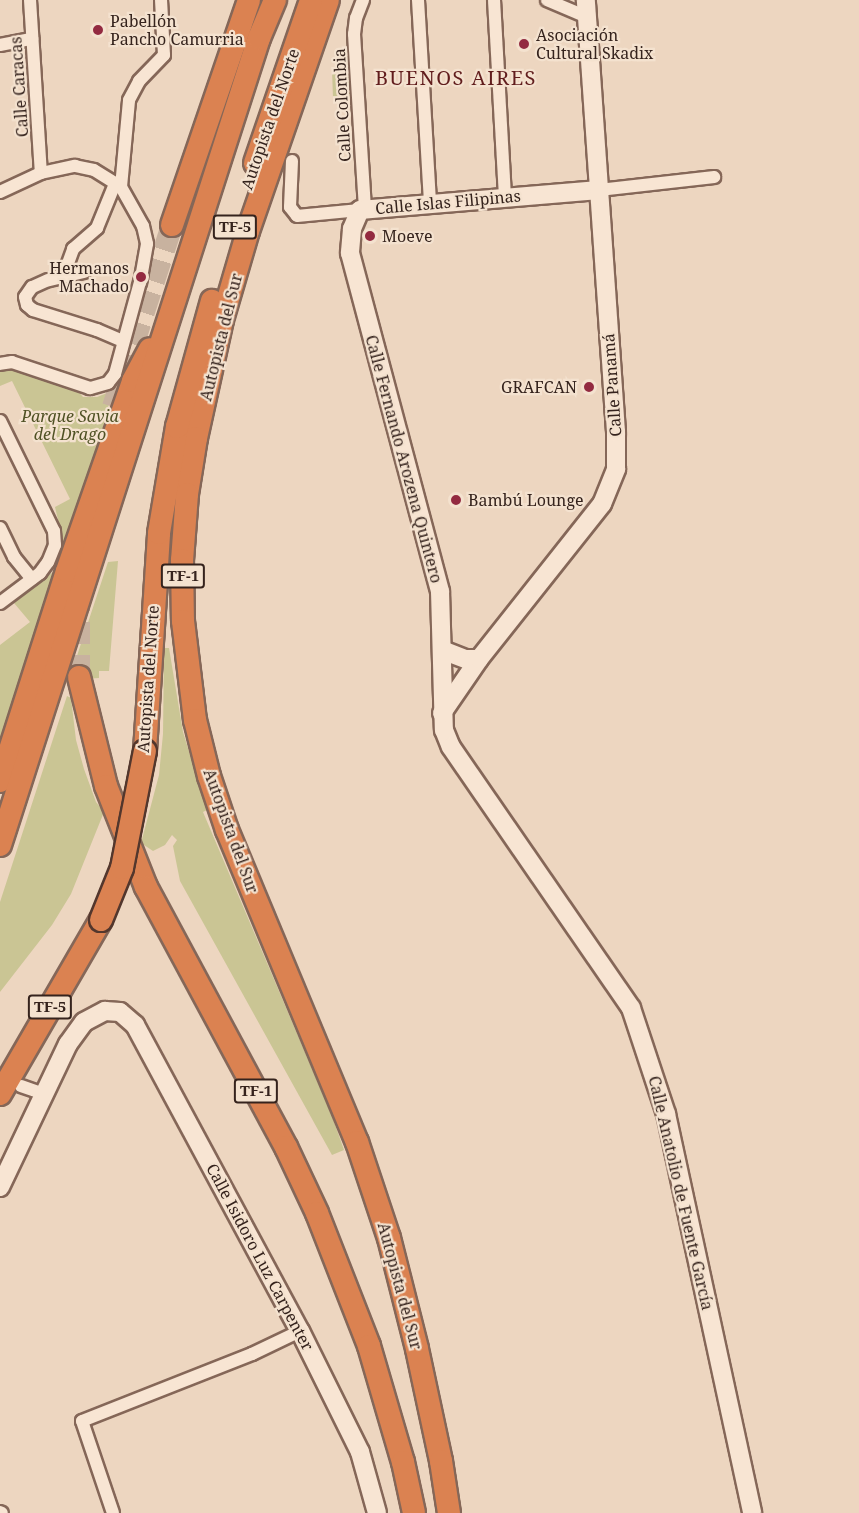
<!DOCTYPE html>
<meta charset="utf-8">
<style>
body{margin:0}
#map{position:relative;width:859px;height:1513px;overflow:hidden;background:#edd6c0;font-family:"Noto Serif",serif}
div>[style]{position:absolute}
.green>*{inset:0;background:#cac594}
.highway-tunnel>*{height:22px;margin-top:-11px;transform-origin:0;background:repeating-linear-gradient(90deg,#c8b29f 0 22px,transparent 0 33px)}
.roads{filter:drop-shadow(2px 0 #856758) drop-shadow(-2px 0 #856758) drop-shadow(0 2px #856758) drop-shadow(0 -2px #856758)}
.street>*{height:12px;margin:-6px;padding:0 6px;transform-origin:6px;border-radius:6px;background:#f8e5d3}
.secondary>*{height:18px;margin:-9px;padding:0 9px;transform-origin:9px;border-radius:9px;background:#f8e5d3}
.highway>*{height:22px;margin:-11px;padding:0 11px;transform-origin:11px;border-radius:11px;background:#db8251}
.bridges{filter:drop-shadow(2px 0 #53372d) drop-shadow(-2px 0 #53372d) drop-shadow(0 2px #53372d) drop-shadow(0 -2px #53372d)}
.highway-bridge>*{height:22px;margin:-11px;padding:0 11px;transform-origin:11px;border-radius:11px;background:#db8251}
.dots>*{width:16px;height:16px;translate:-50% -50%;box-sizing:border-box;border:3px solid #f4e2cf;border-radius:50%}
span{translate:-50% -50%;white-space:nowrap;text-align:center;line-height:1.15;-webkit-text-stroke:4.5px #f4e2cf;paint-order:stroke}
.shield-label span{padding:2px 4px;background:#f4e2cf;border:2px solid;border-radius:4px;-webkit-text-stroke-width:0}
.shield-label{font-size:15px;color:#35231d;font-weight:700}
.poi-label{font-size:16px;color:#35231d}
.left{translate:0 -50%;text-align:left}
.right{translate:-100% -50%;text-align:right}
.street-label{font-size:16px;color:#35231d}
.park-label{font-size:16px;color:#4f5124;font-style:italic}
.quarter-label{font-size:20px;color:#611d1d;letter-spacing:1.5px}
</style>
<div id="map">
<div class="green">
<i style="clip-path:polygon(340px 53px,350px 53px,352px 96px,333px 98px,332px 70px,340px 69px)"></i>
<i style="clip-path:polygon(13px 367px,76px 389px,83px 397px,97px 397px,112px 391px,89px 486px,66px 554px,55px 507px,70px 499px,12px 381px,0 386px,0 370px)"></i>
<i style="clip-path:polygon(118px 561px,109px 671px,99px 671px,99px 678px,69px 680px,108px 562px)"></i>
<i style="clip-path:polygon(53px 572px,56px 573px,0 748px,0 645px,30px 622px,14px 603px)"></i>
<i style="clip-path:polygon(164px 648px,169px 648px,183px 732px,207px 810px,203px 812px,332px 1116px,344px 1150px,332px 1155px,180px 881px,173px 846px,177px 840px,172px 835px,165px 845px,153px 851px,141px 843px,159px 775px,163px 734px)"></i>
<i style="clip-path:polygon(67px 696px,71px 698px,76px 740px,84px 769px,96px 802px,104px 812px,71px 894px,52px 925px,0 992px,0 902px)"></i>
</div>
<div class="highway-tunnel">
<i style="left:113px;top:407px;width:191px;rotate:-72deg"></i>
<i style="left:79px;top:677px;width:73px;rotate:-90deg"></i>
</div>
<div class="roads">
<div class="street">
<i style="left:30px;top:0;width:173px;rotate:86.4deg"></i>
<i style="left:363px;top:0;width:19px;rotate:111deg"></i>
<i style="left:356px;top:18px;width:16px;rotate:97deg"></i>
<i style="left:354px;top:34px;width:175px;rotate:86.4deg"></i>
<i style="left:418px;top:0;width:204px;rotate:86.6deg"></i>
<i style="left:494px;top:0;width:197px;rotate:86.8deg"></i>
<i style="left:547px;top:0;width:43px;rotate:23deg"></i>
<i style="left:0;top:45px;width:33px;rotate:-11deg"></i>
<i style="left:292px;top:161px;width:46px;rotate:92.5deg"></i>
<i style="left:290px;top:207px;width:11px;rotate:52deg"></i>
<i style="left:297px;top:216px;width:63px;rotate:-5.4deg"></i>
<i style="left:121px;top:187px;width:87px;rotate:-84.7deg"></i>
<i style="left:129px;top:100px;width:21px;rotate:-62deg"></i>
<i style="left:139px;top:81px;width:36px;rotate:-46deg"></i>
<i style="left:164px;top:55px;width:55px;rotate:-93.1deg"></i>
<i style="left:599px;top:190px;width:116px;rotate:-6.4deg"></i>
<i style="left:0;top:192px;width:45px;rotate:-24.9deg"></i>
<i style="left:41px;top:173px;width:35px;rotate:-12deg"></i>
<i style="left:75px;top:166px;width:19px;rotate:12deg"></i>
<i style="left:94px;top:170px;width:32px;rotate:32deg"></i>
<i style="left:121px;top:187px;width:45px;rotate:60.6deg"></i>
<i style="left:143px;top:226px;width:18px;rotate:77deg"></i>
<i style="left:147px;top:244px;width:39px;rotate:100deg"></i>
<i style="left:140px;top:282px;width:95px;rotate:105.2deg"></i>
<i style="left:115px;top:374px;width:11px;rotate:128deg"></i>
<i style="left:108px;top:383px;width:19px;rotate:164deg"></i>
<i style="left:90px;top:388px;width:82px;rotate:-161.6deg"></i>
<i style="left:12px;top:362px;width:12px;rotate:171deg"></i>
<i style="left:84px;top:272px;width:37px;rotate:167deg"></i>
<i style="left:48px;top:280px;width:17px;rotate:156deg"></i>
<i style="left:32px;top:287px;width:12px;rotate:125deg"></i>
<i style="left:25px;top:297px;width:8px;rotate:76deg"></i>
<i style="left:27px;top:305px;width:8px;rotate:40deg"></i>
<i style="left:33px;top:310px;width:67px;rotate:17.4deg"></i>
<i style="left:97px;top:330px;width:28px;rotate:23deg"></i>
<i style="left:63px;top:277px;width:30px;rotate:-70deg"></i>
<i style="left:73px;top:249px;width:32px;rotate:-41deg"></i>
<i style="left:97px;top:228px;width:48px;rotate:-67.8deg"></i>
<i style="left:0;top:421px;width:123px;rotate:63.9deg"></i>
<i style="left:54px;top:531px;width:14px;rotate:86deg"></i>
<i style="left:55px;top:545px;width:18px;rotate:112deg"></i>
<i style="left:48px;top:562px;width:14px;rotate:126deg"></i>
<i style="left:40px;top:573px;width:50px;rotate:143.1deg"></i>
<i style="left:0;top:528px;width:32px;rotate:64deg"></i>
<i style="left:14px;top:557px;width:28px;rotate:51deg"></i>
<i style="left:21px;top:1086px;width:24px;rotate:19deg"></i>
<i style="left:0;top:1512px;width:2px;rotate:27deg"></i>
<i style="left:113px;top:1513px;width:97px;rotate:-108.6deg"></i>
<i style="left:82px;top:1421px;width:183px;rotate:-21.5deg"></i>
<i style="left:252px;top:1354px;width:53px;rotate:-25.6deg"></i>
</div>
<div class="secondary">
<i style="left:599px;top:190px;width:240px;rotate:175.2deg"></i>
<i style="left:360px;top:210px;width:21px;rotate:113deg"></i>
<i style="left:352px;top:229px;width:24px;rotate:95deg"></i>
<i style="left:350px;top:253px;width:350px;rotate:75.1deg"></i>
<i style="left:440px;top:591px;width:139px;rotate:88.4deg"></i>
<i style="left:444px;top:730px;width:18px;rotate:68deg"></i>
<i style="left:451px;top:747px;width:317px;rotate:55.4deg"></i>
<i style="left:631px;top:1008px;width:112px;rotate:71.7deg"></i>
<i style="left:666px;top:1114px;width:408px;rotate:77.8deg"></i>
<i style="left:442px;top:650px;width:26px;rotate:21deg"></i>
<i style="left:466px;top:659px;width:13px"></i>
<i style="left:442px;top:713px;width:65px;rotate:-55.6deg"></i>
<i style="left:479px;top:659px;width:198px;rotate:-51.6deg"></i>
<i style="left:602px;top:504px;width:38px;rotate:-68deg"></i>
<i style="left:616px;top:469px;width:37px;rotate:-90deg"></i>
<i style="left:616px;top:432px;width:433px;rotate:-94deg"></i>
<i style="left:0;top:1187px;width:158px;rotate:-64.6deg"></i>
<i style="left:68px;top:1044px;width:27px;rotate:-54deg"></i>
<i style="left:84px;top:1022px;width:24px;rotate:-28deg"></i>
<i style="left:105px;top:1011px;width:15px;rotate:4deg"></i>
<i style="left:120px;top:1012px;width:20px;rotate:41deg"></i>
<i style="left:135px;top:1025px;width:348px;rotate:61.7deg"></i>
<i style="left:300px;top:1331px;width:135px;rotate:63.6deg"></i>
<i style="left:360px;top:1452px;width:63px;rotate:74.4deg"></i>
</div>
<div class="highway">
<i style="left:328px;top:0;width:244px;rotate:109.1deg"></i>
<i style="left:248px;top:231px;width:93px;rotate:106.3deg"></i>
<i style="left:222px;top:320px;width:121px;rotate:102.4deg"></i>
<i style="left:196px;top:438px;width:57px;rotate:99.1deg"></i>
<i style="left:187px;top:494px;width:66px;rotate:94.3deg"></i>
<i style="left:182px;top:560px;width:61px;rotate:89.1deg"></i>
<i style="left:183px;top:621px;width:100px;rotate:83.1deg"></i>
<i style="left:195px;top:720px;width:58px;rotate:76deg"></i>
<i style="left:209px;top:776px;width:57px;rotate:71.6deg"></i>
<i style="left:227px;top:830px;width:338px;rotate:67.4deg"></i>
<i style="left:357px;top:1142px;width:101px;rotate:71.6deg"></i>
<i style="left:389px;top:1238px;width:114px;rotate:75.8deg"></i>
<i style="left:417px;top:1349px;width:115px;rotate:77.9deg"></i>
<i style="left:441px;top:1461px;width:53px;rotate:81.3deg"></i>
<i style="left:255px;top:163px;width:172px;rotate:-71deg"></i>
<i style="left:172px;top:225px;width:238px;rotate:-71.1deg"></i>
<i style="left:79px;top:677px;width:112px;rotate:76.1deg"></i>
<i style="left:106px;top:786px;width:109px;rotate:68.4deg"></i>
<i style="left:146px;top:887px;width:295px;rotate:61.7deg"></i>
<i style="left:286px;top:1147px;width:73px;rotate:64.8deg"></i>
<i style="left:317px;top:1213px;width:143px;rotate:68.6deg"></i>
<i style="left:369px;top:1346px;width:121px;rotate:73.7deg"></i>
<i style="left:403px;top:1462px;width:52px;rotate:77.8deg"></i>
<i style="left:145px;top:751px;width:218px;rotate:-86.3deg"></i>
<i style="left:159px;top:533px;width:108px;rotate:-80.4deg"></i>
<i style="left:177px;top:427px;width:131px;rotate:-74.5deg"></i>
<i style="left:0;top:781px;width:220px;rotate:-72.3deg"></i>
<i style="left:67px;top:571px;width:201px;rotate:-70.8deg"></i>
<i style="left:133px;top:381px;width:36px;rotate:-62deg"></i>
<i style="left:0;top:845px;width:848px;rotate:-72.21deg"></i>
<i style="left:259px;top:38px;width:41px;rotate:-67.2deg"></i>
<i style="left:0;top:1094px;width:201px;rotate:-59.9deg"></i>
</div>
</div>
<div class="bridges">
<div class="highway-bridge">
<i style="left:101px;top:920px;width:56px;rotate:-68deg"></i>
<i style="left:122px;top:868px;width:119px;rotate:-78.9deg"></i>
</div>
</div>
<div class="dots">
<i style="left:98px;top:30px;background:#932a40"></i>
<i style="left:524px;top:44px;background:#932a40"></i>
<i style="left:370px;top:236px;background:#932a40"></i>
<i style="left:141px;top:277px;background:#932a40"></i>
<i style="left:589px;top:387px;background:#932a40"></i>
<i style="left:456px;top:500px;background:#932a40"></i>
</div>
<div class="shield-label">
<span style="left:235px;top:227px">TF-5</span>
<span style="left:183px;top:576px">TF-1</span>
<span style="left:50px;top:1007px">TF-5</span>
<span style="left:256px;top:1091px">TF-1</span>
</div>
<div class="poi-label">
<span class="left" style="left:110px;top:30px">Pabellón<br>Pancho Camurria</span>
<span class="left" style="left:536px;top:44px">Asociación<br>Cultural Skadix</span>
<span class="left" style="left:382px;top:236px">Moeve</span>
<span class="right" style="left:129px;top:277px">Hermanos<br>Machado</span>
<span class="right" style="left:577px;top:387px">GRAFCAN</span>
<span class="left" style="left:468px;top:500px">Bambú Lounge</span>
</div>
<div class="street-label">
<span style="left:19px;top:87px;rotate:-94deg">Calle Caracas</span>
<span style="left:342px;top:105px;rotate:-93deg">Calle Colombia</span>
<span style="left:270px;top:119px;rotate:-71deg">Autopista del Norte</span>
<span style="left:448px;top:202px;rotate:-5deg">Calle Islas Filipinas</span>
<span style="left:221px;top:337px;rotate:-76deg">Autopista del Sur</span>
<span style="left:612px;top:385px;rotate:-94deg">Calle Panamá</span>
<span style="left:404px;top:459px;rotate:75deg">Calle Fernando Arozena Quintero</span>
<span style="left:148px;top:679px;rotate:-86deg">Autopista del Norte</span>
<span style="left:231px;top:831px;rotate:70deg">Autopista del Sur</span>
<span style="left:681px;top:1193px;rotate:77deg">Calle Anatolio de Fuente García</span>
<span style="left:260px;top:1257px;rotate:62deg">Calle Isidoro Luz Carpenter</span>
<span style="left:400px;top:1286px;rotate:75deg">Autopista del Sur</span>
</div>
<div class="park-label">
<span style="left:70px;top:425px">Parque Savia<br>del Drago</span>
</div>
<div class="quarter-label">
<span style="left:456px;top:77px">BUENOS AIRES</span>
</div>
</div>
